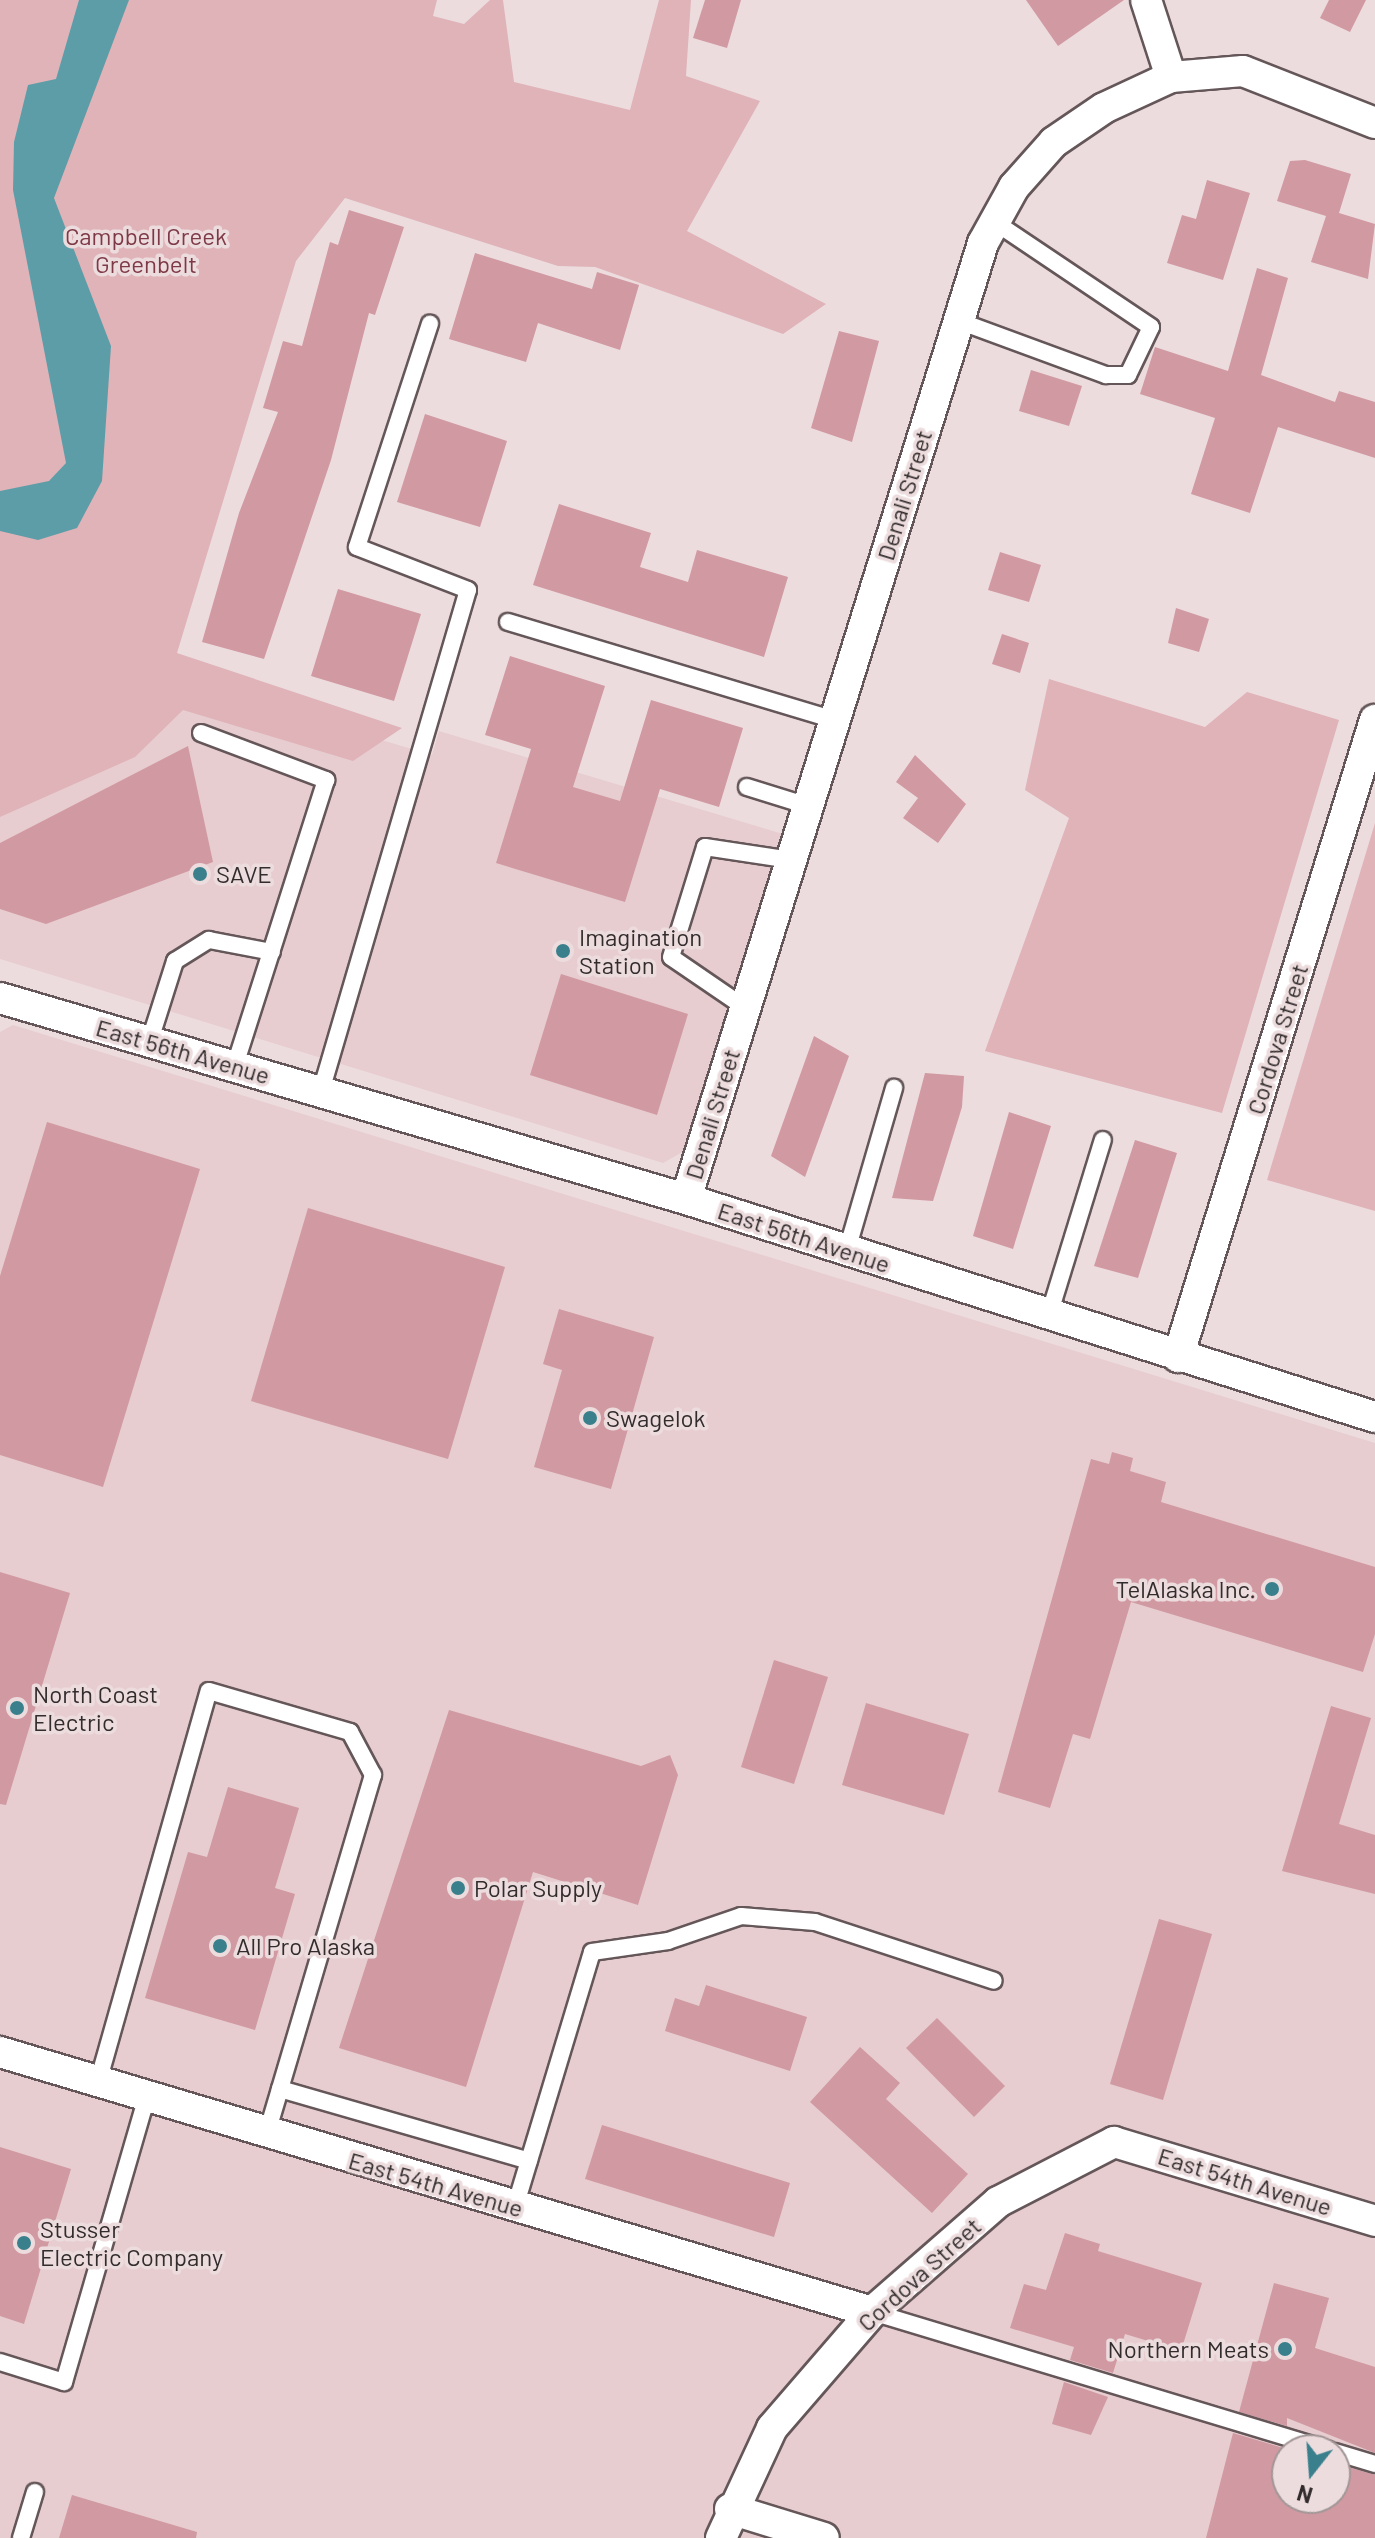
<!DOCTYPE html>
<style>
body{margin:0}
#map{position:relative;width:1375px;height:2538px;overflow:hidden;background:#eddcde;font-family:Barlow,sans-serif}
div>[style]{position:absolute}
.built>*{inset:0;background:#e7cdd0}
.green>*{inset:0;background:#dfb3b8}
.water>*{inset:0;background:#5d9da8}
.building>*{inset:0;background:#d199a1}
.roads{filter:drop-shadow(2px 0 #655759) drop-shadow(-2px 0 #655759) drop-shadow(0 2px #655759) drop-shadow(0 -2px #655759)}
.service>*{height:16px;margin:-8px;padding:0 8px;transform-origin:8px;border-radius:8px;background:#fff}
.minor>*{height:30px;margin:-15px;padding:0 15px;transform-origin:15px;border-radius:15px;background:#fff}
.dots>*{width:22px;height:22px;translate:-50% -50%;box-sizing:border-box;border:4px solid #eddcde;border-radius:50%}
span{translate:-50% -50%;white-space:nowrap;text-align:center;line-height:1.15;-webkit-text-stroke:7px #eddcde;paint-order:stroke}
.park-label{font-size:24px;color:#7e3946}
.street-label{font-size:24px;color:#322c2d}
.poi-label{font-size:24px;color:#322c2d}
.left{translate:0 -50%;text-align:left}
.right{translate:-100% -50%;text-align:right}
.north{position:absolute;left:1271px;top:2434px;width:80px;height:80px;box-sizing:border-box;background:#eddcde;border:2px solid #a29697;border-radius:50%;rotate:197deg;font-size:22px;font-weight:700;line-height:32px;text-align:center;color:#322c2d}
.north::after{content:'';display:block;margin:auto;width:28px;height:36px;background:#3a808c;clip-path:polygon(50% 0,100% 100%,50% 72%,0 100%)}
</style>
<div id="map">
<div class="built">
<i style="clip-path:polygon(170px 677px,432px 755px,439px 731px,783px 834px,686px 1150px,663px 1163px,0 959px,0 788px)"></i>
<i style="clip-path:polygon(evenodd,13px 1025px,1375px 1443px,1375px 2538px,0 2538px,0 1032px,13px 1025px,1287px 2450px,1335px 2450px,1335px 2498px,1287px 2498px,1287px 2450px)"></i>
</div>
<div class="green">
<i style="clip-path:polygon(0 0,437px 0,433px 16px,464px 24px,490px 0,503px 0,514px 82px,630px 110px,659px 0,691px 0,686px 76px,760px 101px,687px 231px,826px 304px,783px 334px,595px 267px,558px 266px,345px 198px,296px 261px,177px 653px,402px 728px,353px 761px,183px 710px,135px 757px,0 817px)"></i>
<i style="clip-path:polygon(1049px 679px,1205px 727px,1247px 692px,1339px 720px,1222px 1113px,985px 1051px,1069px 818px,1025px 790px)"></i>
<i style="clip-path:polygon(1375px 823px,1375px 1211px,1267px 1180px)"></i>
</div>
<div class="water">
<i style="clip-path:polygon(79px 0,129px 0,54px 198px,111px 346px,102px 481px,77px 528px,38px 540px,0 531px,0 491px,49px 481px,66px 463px,13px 190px,14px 142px,28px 85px,56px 79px)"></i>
</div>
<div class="building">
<i style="clip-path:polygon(705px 0,741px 0,727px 48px,693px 38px)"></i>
<i style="clip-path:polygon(1026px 0,1124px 0,1058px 46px)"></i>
<i style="clip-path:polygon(1329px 0,1366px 0,1350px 32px,1320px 18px)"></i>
<i style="clip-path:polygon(1305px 160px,1351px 174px,1339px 213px,1375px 224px,1368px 279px,1311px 262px,1326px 216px,1277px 201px,1290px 161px)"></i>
<i style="clip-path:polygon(1207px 180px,1250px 193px,1223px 280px,1167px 263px,1182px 215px,1196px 219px)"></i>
<i style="clip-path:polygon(349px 210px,404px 227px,375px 315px,369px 313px,331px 460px,264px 659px,202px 642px,239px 513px,278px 412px,263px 408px,283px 341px,302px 346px,330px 242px,338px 245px)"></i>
<i style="clip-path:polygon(475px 253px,592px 289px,597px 272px,639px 285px,620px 350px,538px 323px,526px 362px,449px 339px)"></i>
<i style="clip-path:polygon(1257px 268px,1288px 278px,1261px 375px,1335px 402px,1339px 391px,1375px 402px,1375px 458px,1278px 427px,1250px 513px,1191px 494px,1215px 418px,1140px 394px,1155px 347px,1228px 371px)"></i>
<i style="clip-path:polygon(839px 331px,879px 341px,852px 442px,811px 428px)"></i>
<i style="clip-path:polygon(1031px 370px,1082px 386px,1069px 426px,1019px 411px)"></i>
<i style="clip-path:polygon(425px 414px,507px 441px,480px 527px,397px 502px)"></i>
<i style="clip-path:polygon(559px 504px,651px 533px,640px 567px,688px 582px,697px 550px,788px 577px,764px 657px,533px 585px)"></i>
<i style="clip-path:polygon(1000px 552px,1041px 565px,1029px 602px,988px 590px)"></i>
<i style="clip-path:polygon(338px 589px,421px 614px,394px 701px,311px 676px)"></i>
<i style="clip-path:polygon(1176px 608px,1209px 619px,1199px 652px,1168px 643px)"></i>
<i style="clip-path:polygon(1002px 634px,1029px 643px,1020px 673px,992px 664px)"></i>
<i style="clip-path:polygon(510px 656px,605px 686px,573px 787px,620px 801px,651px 700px,743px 728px,719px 807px,660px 789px,625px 902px,496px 863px,531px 749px,485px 735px)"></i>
<i style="clip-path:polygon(188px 746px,213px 862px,46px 924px,0 909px,0 843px)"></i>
<i style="clip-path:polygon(915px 755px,966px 804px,938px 843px,903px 818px,918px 798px,896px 782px)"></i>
<i style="clip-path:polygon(561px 974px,688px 1014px,657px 1115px,530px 1075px)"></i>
<i style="clip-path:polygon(814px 1036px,849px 1056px,805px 1177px,771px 1156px)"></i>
<i style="clip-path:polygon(925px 1073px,964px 1076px,962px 1107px,933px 1201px,892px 1198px)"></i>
<i style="clip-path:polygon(1009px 1112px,1051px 1126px,1013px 1249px,973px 1236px)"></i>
<i style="clip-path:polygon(47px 1122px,200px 1169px,103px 1487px,0 1455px,0 1276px)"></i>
<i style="clip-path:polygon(1135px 1140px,1177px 1153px,1138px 1278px,1094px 1266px)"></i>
<i style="clip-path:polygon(308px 1208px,505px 1267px,448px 1459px,251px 1401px)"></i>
<i style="clip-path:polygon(559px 1309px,654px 1337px,611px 1489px,534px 1467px,562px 1370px,543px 1364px)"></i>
<i style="clip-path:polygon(1112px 1452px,1133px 1458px,1130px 1471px,1166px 1482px,1161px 1502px,1375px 1567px,1375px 1634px,1363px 1672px,1131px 1602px,1090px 1739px,1073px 1734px,1050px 1808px,998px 1792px,1091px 1459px,1109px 1464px)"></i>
<i style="clip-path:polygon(0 1572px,70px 1593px,6px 1805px,0 1804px)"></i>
<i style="clip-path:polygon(774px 1660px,828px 1677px,794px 1784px,741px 1767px)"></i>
<i style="clip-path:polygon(866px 1703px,969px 1734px,944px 1815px,842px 1785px)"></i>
<i style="clip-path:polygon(1331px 1706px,1371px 1718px,1339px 1824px,1375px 1835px,1375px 1894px,1282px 1871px)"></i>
<i style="clip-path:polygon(449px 1710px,641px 1766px,670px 1755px,678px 1775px,638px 1905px,533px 1872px,466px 2087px,339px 2048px)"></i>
<i style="clip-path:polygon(228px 1787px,299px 1808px,275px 1888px,295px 1894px,255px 2030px,145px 1998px,188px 1852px,207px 1857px)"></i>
<i style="clip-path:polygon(1159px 1919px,1212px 1934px,1163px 2100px,1110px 2084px)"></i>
<i style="clip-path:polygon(706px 1985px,807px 2017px,790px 2071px,665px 2031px,675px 1998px,699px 2006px)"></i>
<i style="clip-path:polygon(937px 2018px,1005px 2086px,974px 2117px,906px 2048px)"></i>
<i style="clip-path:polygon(860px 2047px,900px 2083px,886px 2099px,968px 2174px,932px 2213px,810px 2102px)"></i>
<i style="clip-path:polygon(602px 2125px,790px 2183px,774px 2237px,585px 2179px)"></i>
<i style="clip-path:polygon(0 2147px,71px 2169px,24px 2324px,0 2316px)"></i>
<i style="clip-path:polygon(1065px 2233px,1100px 2244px,1098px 2251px,1202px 2283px,1181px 2351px,1125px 2334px,1113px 2373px,1070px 2360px,1074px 2347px,1010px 2328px,1024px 2284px,1046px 2290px)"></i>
<i style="clip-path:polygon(1274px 2283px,1329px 2298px,1315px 2348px,1375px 2367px,1375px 2453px,1287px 2418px,1287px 2426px,1239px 2412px)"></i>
<i style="clip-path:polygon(1064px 2382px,1108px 2397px,1091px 2435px,1052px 2424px)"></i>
<i style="clip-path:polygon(1233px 2433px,1287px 2449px,1287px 2498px,1335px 2498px,1335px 2463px,1375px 2475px,1375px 2538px,1206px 2538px)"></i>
<i style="clip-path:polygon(72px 2495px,197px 2532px,196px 2538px,59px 2538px)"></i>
</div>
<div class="roads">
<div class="service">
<i style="left:959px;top:321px;width:157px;rotate:20.2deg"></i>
<i style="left:1106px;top:375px;width:22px"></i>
<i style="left:1128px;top:375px;width:53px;rotate:-64.4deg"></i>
<i style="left:1151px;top:327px;width:188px;rotate:-146.1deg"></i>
<i style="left:508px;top:622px;width:340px;rotate:16.7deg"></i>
<i style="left:201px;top:733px;width:134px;rotate:20.6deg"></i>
<i style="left:326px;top:780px;width:300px;rotate:107.7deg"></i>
<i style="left:747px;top:787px;width:64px;rotate:17.3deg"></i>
<i style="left:744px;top:1007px;width:88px;rotate:-145.6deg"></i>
<i style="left:671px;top:957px;width:115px;rotate:-72.8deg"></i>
<i style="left:705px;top:847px;width:87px;rotate:8.6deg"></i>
<i style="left:150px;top:1040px;width:83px;rotate:-72.4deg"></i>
<i style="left:175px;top:961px;width:40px;rotate:-32deg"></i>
<i style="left:209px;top:940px;width:64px;rotate:10.8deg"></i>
<i style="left:321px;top:1091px;width:522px;rotate:-73.65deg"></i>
<i style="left:468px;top:590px;width:119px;rotate:-158.8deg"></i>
<i style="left:357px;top:547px;width:235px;rotate:-71.9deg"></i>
<i style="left:847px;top:1250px;width:169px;rotate:-73.8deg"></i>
<i style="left:1049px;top:1315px;width:183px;rotate:-72.9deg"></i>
<i style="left:98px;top:2082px;width:406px;rotate:-74.2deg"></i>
<i style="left:209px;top:1691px;width:147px;rotate:16.2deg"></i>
<i style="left:350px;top:1732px;width:49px;rotate:61.9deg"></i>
<i style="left:373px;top:1775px;width:374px;rotate:106.5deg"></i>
<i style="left:280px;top:2089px;width:259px;rotate:16.1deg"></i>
<i style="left:515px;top:2207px;width:266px;rotate:-73.2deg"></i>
<i style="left:592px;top:1952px;width:77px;rotate:-8.2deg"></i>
<i style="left:668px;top:1941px;width:77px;rotate:-18.9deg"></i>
<i style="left:741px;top:1916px;width:74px;rotate:4.6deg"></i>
<i style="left:815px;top:1922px;width:188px;rotate:18.2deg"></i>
<i style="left:872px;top:2312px;width:476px;rotate:16.8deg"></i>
<i style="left:0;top:2362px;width:67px;rotate:17.4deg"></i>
<i style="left:64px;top:2382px;width:297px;rotate:-73.8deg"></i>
<i style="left:1335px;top:2452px;width:42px;rotate:16.7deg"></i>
<i style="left:21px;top:2538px;width:48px;rotate:-73.1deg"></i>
</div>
<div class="minor">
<i style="left:1146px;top:0;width:81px;rotate:72deg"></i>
<i style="left:0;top:998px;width:715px;rotate:16.33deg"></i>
<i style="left:686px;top:1199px;width:723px;rotate:17.56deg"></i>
<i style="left:686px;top:1199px;width:1001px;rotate:-72.74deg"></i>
<i style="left:983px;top:243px;width:64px;rotate:-61deg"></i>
<i style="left:1014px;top:187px;width:60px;rotate:-48.4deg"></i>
<i style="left:1054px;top:142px;width:60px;rotate:-34.2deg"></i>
<i style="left:1104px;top:108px;width:74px;rotate:-24.8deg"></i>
<i style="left:1171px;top:77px;width:72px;rotate:-4.8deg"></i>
<i style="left:1243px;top:71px;width:142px;rotate:21.5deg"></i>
<i style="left:1178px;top:1357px;width:667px;rotate:-72.82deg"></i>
<i style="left:0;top:2052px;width:910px;rotate:16.6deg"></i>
<i style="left:730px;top:2509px;width:98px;rotate:17.1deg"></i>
<i style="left:721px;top:2538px;width:121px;rotate:-65.1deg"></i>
<i style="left:772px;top:2428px;width:153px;rotate:-49.2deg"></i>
<i style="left:872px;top:2312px;width:167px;rotate:-41.1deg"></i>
<i style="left:998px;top:2202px;width:131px;rotate:-27.3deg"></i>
<i style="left:1114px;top:2142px;width:273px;rotate:16.8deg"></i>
</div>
</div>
<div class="dots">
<i style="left:200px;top:874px;background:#3a808c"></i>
<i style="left:563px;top:951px;background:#3a808c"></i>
<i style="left:590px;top:1418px;background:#3a808c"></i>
<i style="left:1272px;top:1589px;background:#3a808c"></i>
<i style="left:17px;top:1708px;background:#3a808c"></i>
<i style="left:458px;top:1888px;background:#3a808c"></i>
<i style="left:220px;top:1946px;background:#3a808c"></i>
<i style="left:24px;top:2243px;background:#3a808c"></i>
<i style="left:1285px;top:2349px;background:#3a808c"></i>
</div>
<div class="park-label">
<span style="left:146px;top:250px">Campbell Creek<br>Greenbelt</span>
</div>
<div class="street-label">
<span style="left:904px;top:495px;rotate:-73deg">Denali Street</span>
<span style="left:1277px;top:1039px;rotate:-73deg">Cordova Street</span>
<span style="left:183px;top:1051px;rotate:16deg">East 56th Avenue</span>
<span style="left:712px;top:1114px;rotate:-73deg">Denali Street</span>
<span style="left:804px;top:1237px;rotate:18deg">East 56th Avenue</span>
<span style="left:1245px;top:2181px;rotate:17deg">East 54th Avenue</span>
<span style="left:436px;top:2184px;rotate:16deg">East 54th Avenue</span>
<span style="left:919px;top:2274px;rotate:-42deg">Cordova Street</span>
</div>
<div class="poi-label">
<span class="left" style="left:216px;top:874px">SAVE</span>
<span class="left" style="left:579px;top:951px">Imagination<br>Station</span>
<span class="left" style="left:606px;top:1418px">Swagelok</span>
<span class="right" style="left:1256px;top:1589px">TelAlaska Inc.</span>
<span class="left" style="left:33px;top:1708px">North Coast<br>Electric</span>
<span class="left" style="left:474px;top:1888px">Polar Supply</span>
<span class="left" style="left:236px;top:1946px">All Pro Alaska</span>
<span class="left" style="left:40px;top:2243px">Stusser<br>Electric Company</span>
<span class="right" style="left:1269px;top:2349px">Northern Meats</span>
</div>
<div class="north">N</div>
</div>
